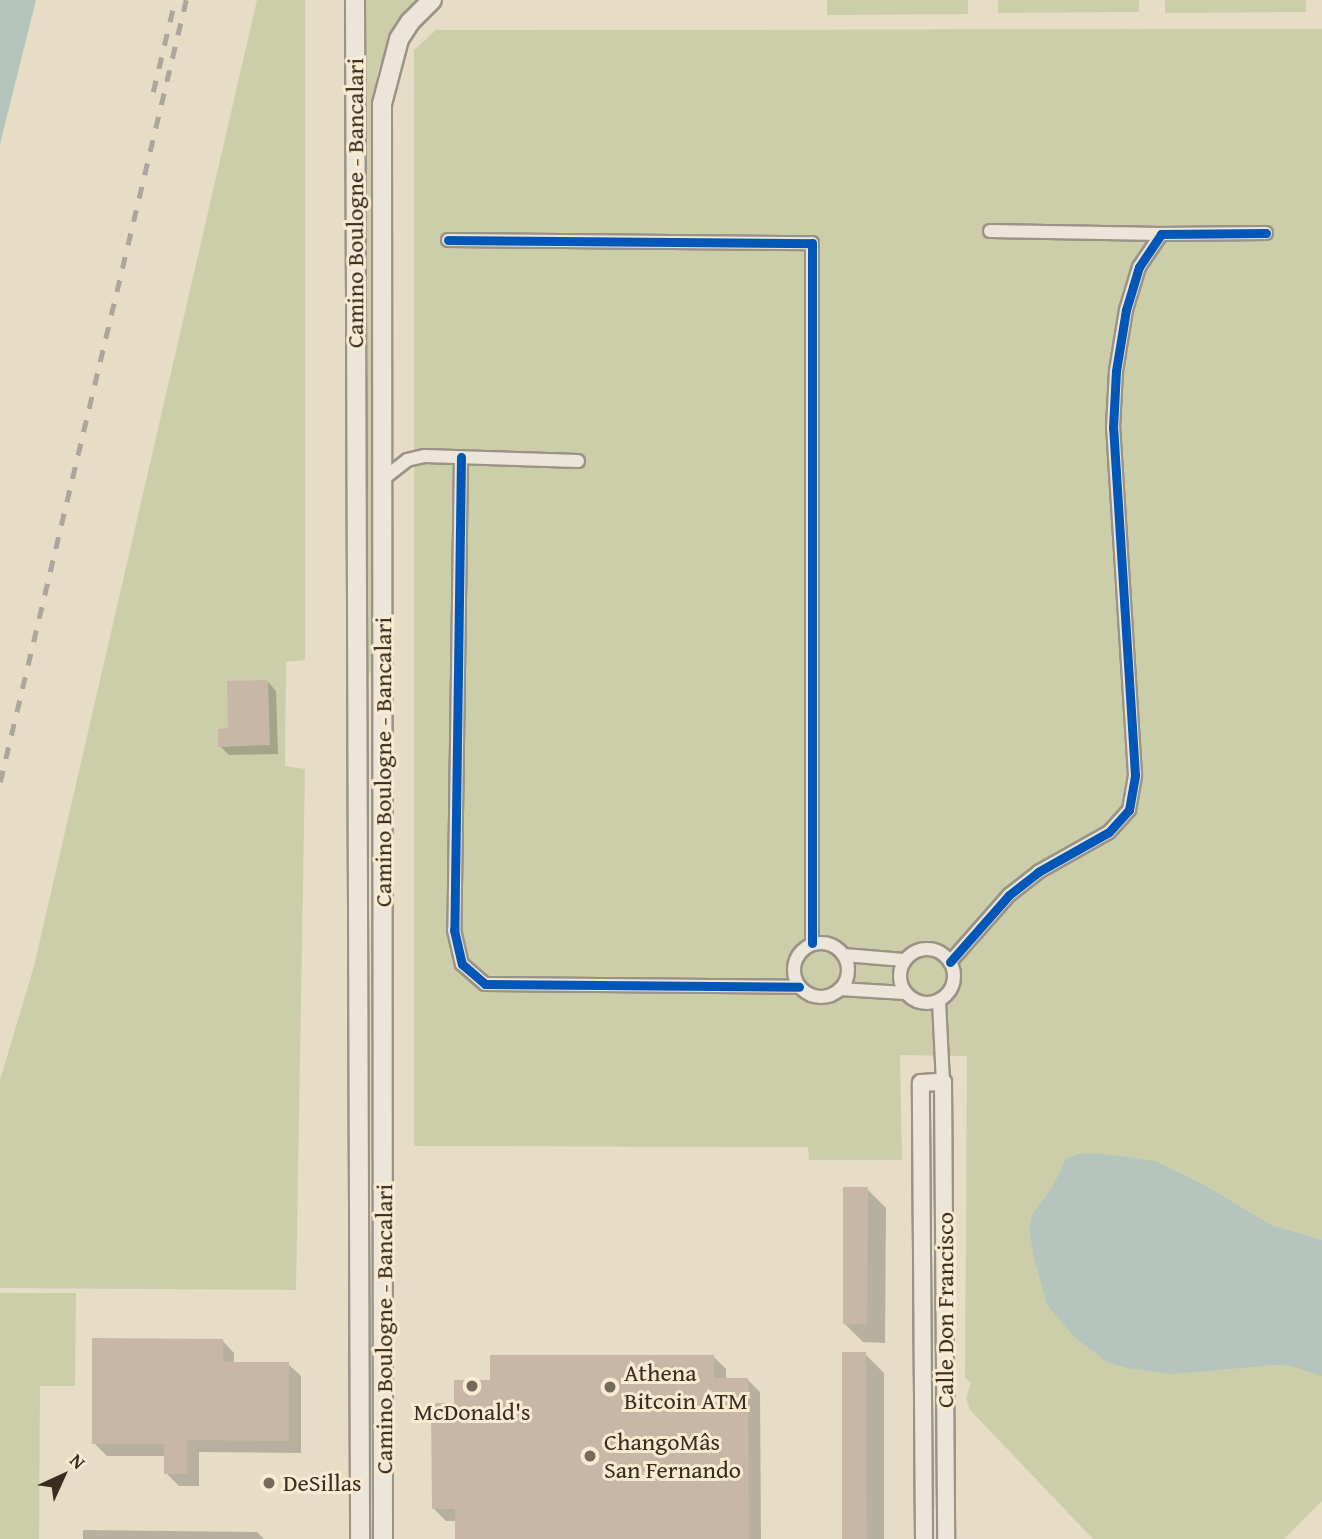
<!DOCTYPE html>
<meta charset="utf-8">
<style>
body{margin:0}
#map{position:relative;width:1322px;height:1539px;overflow:hidden;background:#e7dcc6;font-family:"Gentium Book Plus",serif}
div>[style]{position:absolute}
.green>*{inset:0;background:#ccceaa}
.water>*{inset:0;background:#b5c5bd}
.shadow>*{inset:0;background:#0003}
.building>*{inset:0;background:#c8b7a7}
.roads{filter:drop-shadow(2px 0 #9b9386) drop-shadow(-2px 0 #9b9386) drop-shadow(0 2px #9b9386) drop-shadow(0 -2px #9b9386)}
.minor>*{height:12px;margin:-6px;padding:0 6px;transform-origin:6px;border-radius:6px;background:#ebe5da}
.minor>.ring{margin:-6px;padding:0;box-sizing:content-box;background:none;border:12px solid #ebe5da;border-radius:50%}
.tertiary>*{height:16px;margin:-8px;padding:0 8px;transform-origin:8px;border-radius:8px;background:#ebe5da}
.secondary>*{height:18px;margin:-9px;padding:0 9px;transform-origin:9px;border-radius:9px;background:#ebe5da}
.rail>*{height:4.5px;margin-top:-2.25px;transform-origin:0;background:repeating-linear-gradient(90deg,#aca69d 0 12px,transparent 0 24px)}
.cycleway>*{height:9px;margin:-4.5px;padding:0 4.5px;transform-origin:4.5px;border-radius:4.5px;background:#0057b8}
.dots>*{width:19px;height:19px;translate:-50% -50%;box-sizing:border-box;border:4px solid #f8ebd2;border-radius:50%}
span{translate:-50% -50%;white-space:nowrap;text-align:center;line-height:1.15;-webkit-text-stroke:6px #f8ebd2;paint-order:stroke}
.street-label{font-size:24px;color:#392c21}
.poi-label{font-size:24px;color:#392c21}
.left{translate:0 -50%;text-align:left}
.north{position:absolute;left:28px;top:1441px;width:70px;height:70px;-webkit-text-stroke:5px #f8ebd2;paint-order:stroke;rotate:45deg;font-size:19px;font-weight:700;line-height:28px;text-align:center;color:#392c21}
.north::after{content:'';display:block;margin:auto;width:24px;height:32px;background:#392c21;clip-path:polygon(50% 0,100% 100%,50% 72%,0 100%)}
</style>
<div id="map">
<div class="green">
<i style="clip-path:polygon(257px 0,305px 0,305px 660px,286px 662px,285px 766px,305px 769px,296px 1290px,0 1288px,0 1080px,34px 966px)"></i>
<i style="clip-path:polygon(360px 0,415px 0,395px 25px,377px 73px,373px 147px,375px 588px,372px 602px,372px 668px,368px 676px,365px 676px)"></i>
<i style="clip-path:polygon(827px 0,968px 0,968px 14px,827px 15px)"></i>
<i style="clip-path:polygon(998px 0,1139px 0,1139px 12px,998px 13px)"></i>
<i style="clip-path:polygon(1165px 0,1306px 0,1306px 12px,1165px 13px)"></i>
<i style="clip-path:polygon(1322px 29px,1322px 1501px,1284px 1539px,1093px 1539px,970px 1410px,966px 1398px,971px 1383px,965px 1378px,967px 1056px,900px 1055px,902px 1160px,809px 1160px,808px 1147px,414px 1146px,414px 50px,436px 30px)"></i>
<i style="clip-path:polygon(0 1293px,76px 1293px,75px 1386px,40px 1386px,39px 1539px,0 1539px)"></i>
</div>
<div class="water">
<i style="clip-path:polygon(0 0,36px 0,0 144px)"></i>
<i style="clip-path:polygon(1098px 1153px,1155px 1161px,1206px 1186px,1271px 1225px,1322px 1240px,1322px 1376px,1291px 1366px,1275px 1365px,1172px 1374px,1127px 1368px,1107px 1362px,1074px 1337px,1047px 1305px,1033px 1254px,1029px 1229px,1032px 1215px,1054px 1184px,1066px 1159px,1077px 1154px)"></i>
</div>
<div class="shadow">
<i style="clip-path:polygon(267px 681px,276px 691px,278px 754px,229px 755px,220px 746px)"></i>
<i style="clip-path:polygon(867px 1189px,886px 1208px,885px 1343px,863px 1342px,844px 1323px)"></i>
<i style="clip-path:polygon(222px 1340px,234px 1353px,234px 1364px,288px 1364px,301px 1376px,301px 1453px,199px 1452px,199px 1486px,179px 1486px,166px 1473px,166px 1456px,107px 1456px,94px 1443px)"></i>
<i style="clip-path:polygon(865px 1354px,884px 1373px,884px 1539px,843px 1539px)"></i>
<i style="clip-path:polygon(713px 1356px,726px 1369px,726px 1380px,747px 1379px,760px 1392px,761px 1539px,457px 1539px,457px 1521px,446px 1521px,433px 1508px,456px 1405px,492px 1382px)"></i>
<i style="clip-path:polygon(83px 1530px,257px 1532px,264px 1539px,83px 1539px)"></i>
</div>
<div class="building">
<i style="clip-path:polygon(268px 680px,270px 745px,218px 747px,218px 729px,228px 728px,227px 681px)"></i>
<i style="clip-path:polygon(843px 1187px,868px 1187px,867px 1324px,843px 1324px)"></i>
<i style="clip-path:polygon(92px 1338px,223px 1339px,223px 1362px,289px 1362px,289px 1441px,187px 1440px,187px 1474px,164px 1474px,164px 1444px,92px 1444px)"></i>
<i style="clip-path:polygon(842px 1352px,866px 1352px,867px 1539px,842px 1539px)"></i>
<i style="clip-path:polygon(490px 1355px,714px 1355px,714px 1378px,748px 1378px,749px 1539px,455px 1539px,455px 1509px,432px 1509px,431px 1403px,454px 1403px,454px 1380px,490px 1380px)"></i>
</div>
<div class="roads">
<div class="minor">
<i style="left:990px;top:231px;width:171px;rotate:1deg"></i>
<i style="left:448px;top:240px;width:364px;rotate:0.5deg"></i>
<i style="left:812px;top:243px;width:700px;rotate:90deg"></i>
<i style="left:461px;top:457px;width:473px;rotate:90.8deg"></i>
<i style="left:454px;top:930px;width:35px;rotate:77deg"></i>
<i style="left:462px;top:964px;width:30px;rotate:41deg"></i>
<i style="left:485px;top:984px;width:314px;rotate:0.5deg"></i>
<i style="left:383px;top:479px;width:31px;rotate:-38deg"></i>
<i style="left:407px;top:460px;width:18px;rotate:-13deg"></i>
<i style="left:425px;top:456px;width:153px;rotate:1.9deg"></i>
<i class="ring" style="left:794px;top:943px;width:42px;height:42px"></i>
<i class="ring" style="left:900px;top:949px;width:42px;height:42px"></i>
<i style="left:844px;top:955px;width:60px;rotate:4.8deg"></i>
<i style="left:950px;top:962px;width:89px;rotate:-48.6deg"></i>
<i style="left:1009px;top:895px;width:37px;rotate:-38deg"></i>
<i style="left:1038px;top:872px;width:81px;rotate:-29.4deg"></i>
<i style="left:1109px;top:832px;width:30px;rotate:-48deg"></i>
<i style="left:1129px;top:810px;width:36px;rotate:-80deg"></i>
<i style="left:1135px;top:775px;width:348px;rotate:-93.6deg"></i>
<i style="left:1113px;top:428px;width:57px;rotate:-87deg"></i>
<i style="left:1116px;top:371px;width:62px;rotate:-80.7deg"></i>
<i style="left:1126px;top:310px;width:45px;rotate:-73.2deg"></i>
<i style="left:1139px;top:267px;width:40px;rotate:-56deg"></i>
<i style="left:1161px;top:234px;width:105px;rotate:-0.5deg"></i>
<i style="left:840px;top:989px;width:65px;rotate:3.5deg"></i>
<i style="left:939px;top:1001px;width:81px;rotate:87.2deg"></i>
</div>
<div class="tertiary">
<i style="left:924px;top:1539px;width:456px;rotate:-90.4deg"></i>
<i style="left:921px;top:1083px;width:22px;rotate:-3deg"></i>
<i style="left:943px;top:1082px;width:457px;rotate:89.6deg"></i>
</div>
<div class="secondary">
<i style="left:355px;top:0;width:1539px;rotate:89.81deg"></i>
<i style="left:383px;top:1539px;width:1435px;rotate:-90.04deg"></i>
<i style="left:382px;top:104px;width:67px;rotate:-75.3deg"></i>
<i style="left:399px;top:39px;width:20px;rotate:-57deg"></i>
<i style="left:410px;top:22px;width:31px;rotate:-45deg"></i>
</div>
</div>
<div class="rail">
<i style="left:153px;top:92px;width:95px;rotate:-76.6deg"></i>
<i style="left:0;top:782px;width:804px;rotate:-76.62deg"></i>
</div>
<div class="cycleway">
<i style="left:448px;top:240px;width:364px;rotate:0.5deg"></i>
<i style="left:812px;top:243px;width:700px;rotate:90deg"></i>
<i style="left:461px;top:457px;width:473px;rotate:90.8deg"></i>
<i style="left:454px;top:930px;width:35px;rotate:77deg"></i>
<i style="left:462px;top:964px;width:30px;rotate:41deg"></i>
<i style="left:485px;top:984px;width:314px;rotate:0.5deg"></i>
<i style="left:950px;top:962px;width:89px;rotate:-48.6deg"></i>
<i style="left:1009px;top:895px;width:37px;rotate:-38deg"></i>
<i style="left:1038px;top:872px;width:81px;rotate:-29.4deg"></i>
<i style="left:1109px;top:832px;width:30px;rotate:-48deg"></i>
<i style="left:1129px;top:810px;width:36px;rotate:-80deg"></i>
<i style="left:1135px;top:775px;width:348px;rotate:-93.6deg"></i>
<i style="left:1113px;top:428px;width:57px;rotate:-87deg"></i>
<i style="left:1116px;top:371px;width:62px;rotate:-80.7deg"></i>
<i style="left:1126px;top:310px;width:45px;rotate:-73.2deg"></i>
<i style="left:1139px;top:267px;width:40px;rotate:-56deg"></i>
<i style="left:1161px;top:234px;width:105px;rotate:-0.5deg"></i>
</div>
<div class="dots">
<i style="left:472px;top:1386px;background:#766a5b"></i>
<i style="left:610px;top:1387px;background:#766a5b"></i>
<i style="left:590px;top:1456px;background:#766a5b"></i>
<i style="left:269px;top:1483px;background:#766a5b"></i>
</div>
<div class="street-label">
<span style="left:355px;top:203px;rotate:-90deg">Camino Boulogne - Bancalari</span>
<span style="left:383px;top:762px;rotate:-90deg">Camino Boulogne - Bancalari</span>
<span style="left:945px;top:1310px;rotate:-90deg">Calle Don Francisco</span>
<span style="left:384px;top:1329px;rotate:-90deg">Camino Boulogne - Bancalari</span>
</div>
<div class="poi-label">
<span class="left" style="left:624px;top:1387px">Athena<br>Bitcoin ATM</span>
<span style="left:472px;top:1412px">McDonald's</span>
<span class="left" style="left:604px;top:1456px">ChangoMâs<br>San Fernando</span>
<span class="left" style="left:283px;top:1483px">DeSillas</span>
</div>
<div class="north">N</div>
</div>
